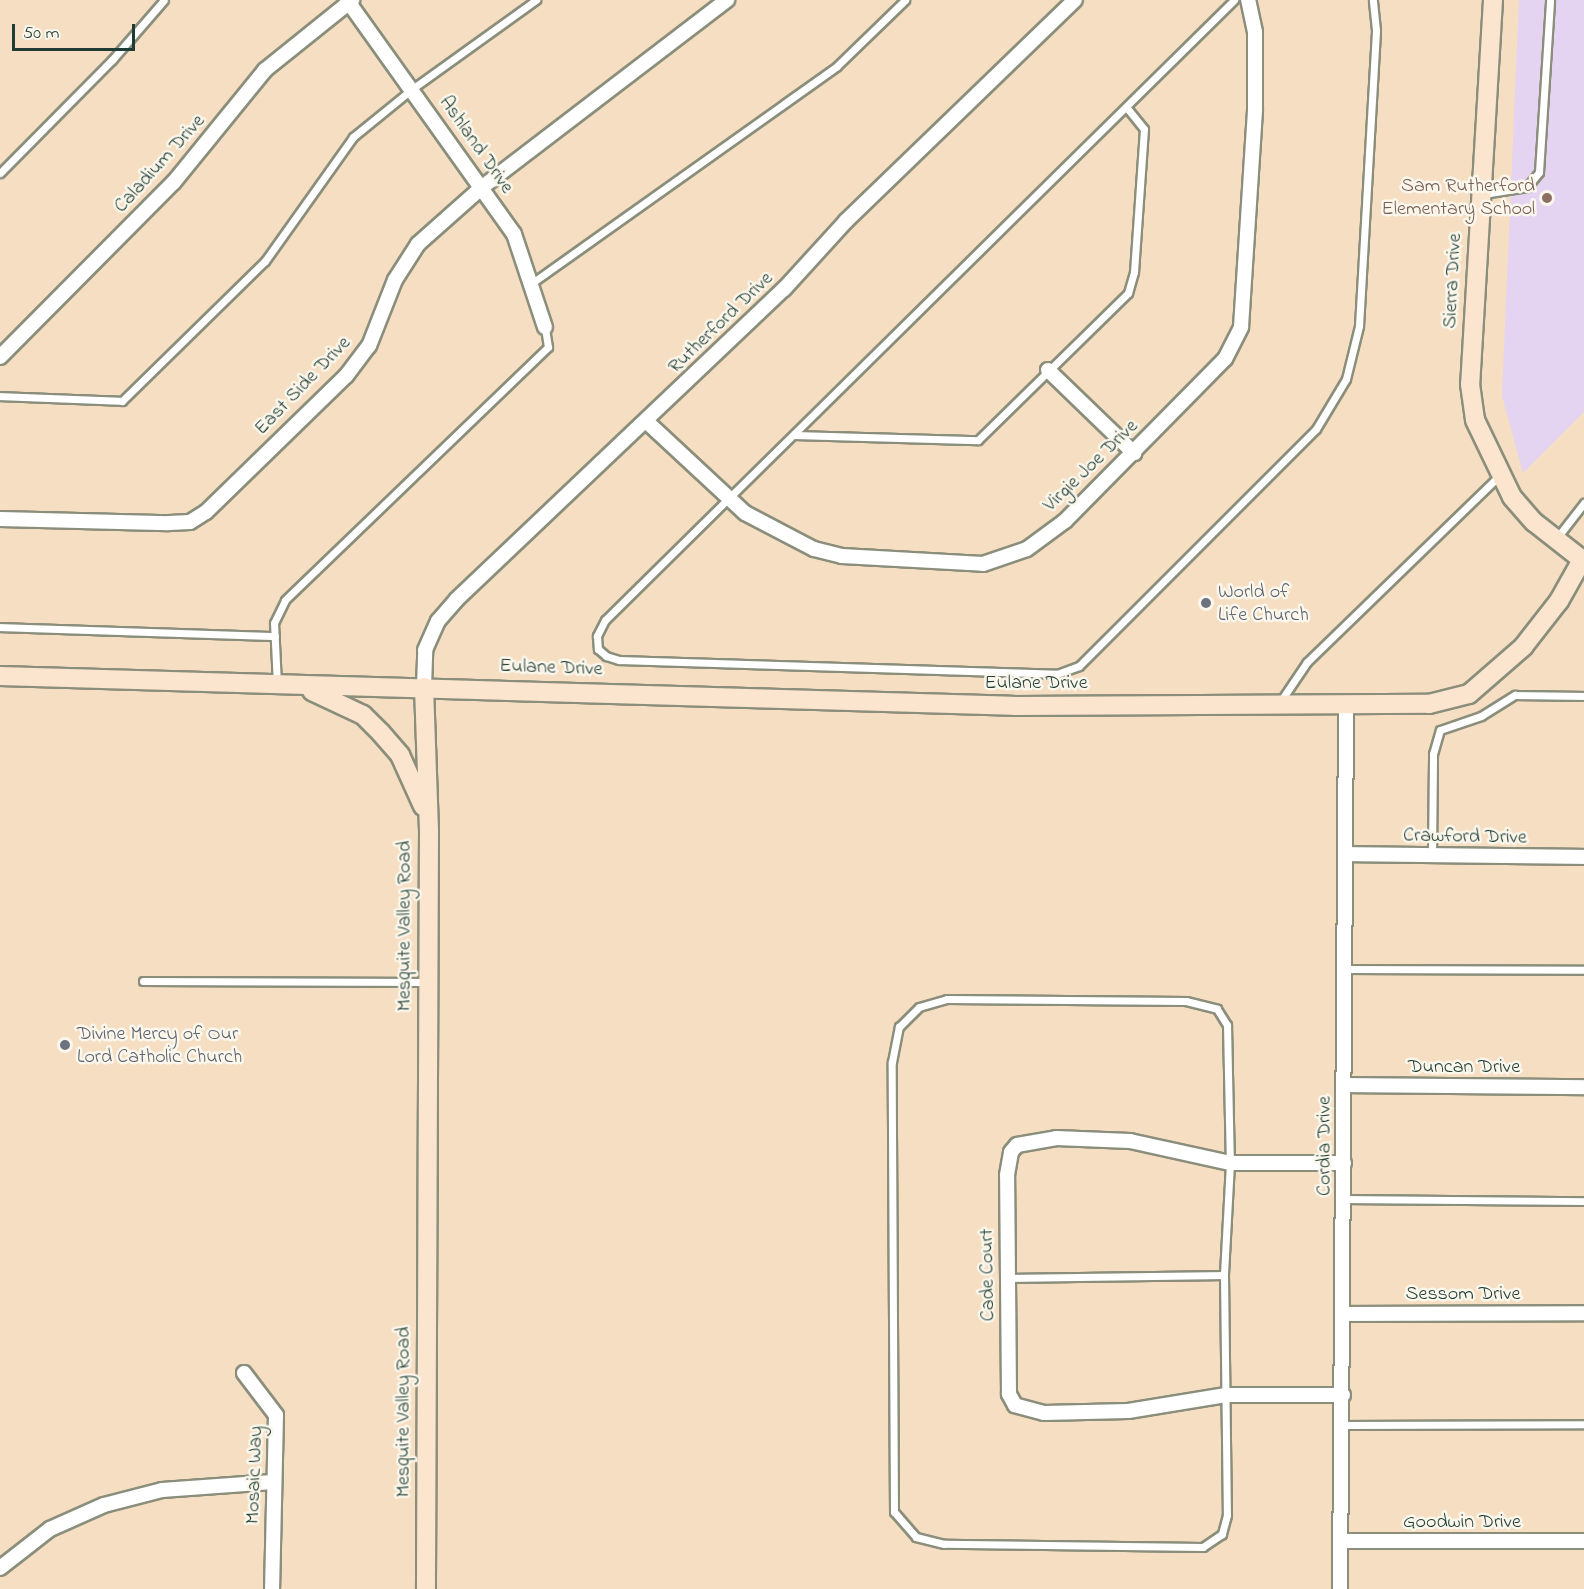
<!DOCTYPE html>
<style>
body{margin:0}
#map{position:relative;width:1584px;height:1589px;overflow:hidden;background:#f5dec2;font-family:"Indie Flower",sans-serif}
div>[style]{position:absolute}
.built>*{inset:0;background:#e4d3f1}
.roads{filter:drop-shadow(2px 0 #8a8e7b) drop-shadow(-2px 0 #8a8e7b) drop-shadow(0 2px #8a8e7b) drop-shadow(0 -2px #8a8e7b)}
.lane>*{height:7px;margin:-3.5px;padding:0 3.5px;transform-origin:3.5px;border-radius:3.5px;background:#fff}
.street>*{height:14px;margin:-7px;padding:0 7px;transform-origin:7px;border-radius:7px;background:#fff}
.secondary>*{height:18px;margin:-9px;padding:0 9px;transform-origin:9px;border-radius:9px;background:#fce5cf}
.dots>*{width:16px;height:16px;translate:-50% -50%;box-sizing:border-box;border:3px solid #fbf7ec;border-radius:50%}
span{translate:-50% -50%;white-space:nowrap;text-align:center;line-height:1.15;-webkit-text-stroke:5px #fbf7ec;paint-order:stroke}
.street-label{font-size:20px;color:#1f3d34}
.education-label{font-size:20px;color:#785e54}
.right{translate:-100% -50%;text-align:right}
.worship-label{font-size:20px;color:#5b616d}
.left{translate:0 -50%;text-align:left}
.scale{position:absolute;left:12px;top:24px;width:123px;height:27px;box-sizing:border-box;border:3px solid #1f3d34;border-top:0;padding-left:8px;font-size:18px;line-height:21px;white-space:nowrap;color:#1f3d34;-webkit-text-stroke:4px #fbf7ec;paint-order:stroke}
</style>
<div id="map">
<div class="built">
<i style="clip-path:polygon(1519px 0,1584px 0,1584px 412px,1523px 473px,1502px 396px)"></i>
</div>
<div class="roads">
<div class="lane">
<i style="left:1234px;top:0;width:883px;rotate:135.41deg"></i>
<i style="left:605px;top:620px;width:18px;rotate:117deg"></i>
<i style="left:597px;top:636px;width:13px;rotate:86deg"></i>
<i style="left:598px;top:649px;width:11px;rotate:41deg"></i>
<i style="left:606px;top:656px;width:14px;rotate:17deg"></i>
<i style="left:619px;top:660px;width:438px;rotate:1.8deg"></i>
<i style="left:1057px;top:674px;width:23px;rotate:-20deg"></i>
<i style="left:1079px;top:666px;width:335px;rotate:-45deg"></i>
<i style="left:1316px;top:429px;width:58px;rotate:-59deg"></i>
<i style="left:1346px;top:379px;width:55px;rotate:-76.2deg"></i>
<i style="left:1359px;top:326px;width:296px;rotate:-86.7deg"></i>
<i style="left:1376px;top:30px;width:30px;rotate:-96deg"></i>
<i style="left:0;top:173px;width:159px;rotate:-45.3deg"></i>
<i style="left:112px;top:60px;width:79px;rotate:-49.1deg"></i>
<i style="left:1483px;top:194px;width:45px;rotate:-9deg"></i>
<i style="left:1527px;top:187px;width:19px;rotate:-51deg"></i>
<i style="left:1539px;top:172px;width:172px;rotate:-86.3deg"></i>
<i style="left:532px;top:283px;width:374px;rotate:-35.4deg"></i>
<i style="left:837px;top:66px;width:95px;rotate:-44.1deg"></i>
<i style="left:0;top:396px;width:122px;rotate:2.3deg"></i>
<i style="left:122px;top:401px;width:200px;rotate:-44.4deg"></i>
<i style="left:265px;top:261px;width:152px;rotate:-54.6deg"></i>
<i style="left:353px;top:137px;width:76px;rotate:-39.1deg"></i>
<i style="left:412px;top:89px;width:153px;rotate:-35.7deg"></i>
<i style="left:794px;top:435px;width:184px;rotate:1.6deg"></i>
<i style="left:978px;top:440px;width:210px;rotate:-44.4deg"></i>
<i style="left:1128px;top:293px;width:22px;rotate:-74deg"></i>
<i style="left:1134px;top:272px;width:143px;rotate:-86deg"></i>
<i style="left:1144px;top:129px;width:28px;rotate:-129deg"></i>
<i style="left:1556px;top:539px;width:46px;rotate:-52.1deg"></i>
<i style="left:0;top:627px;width:275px;rotate:1.9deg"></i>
<i style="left:277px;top:684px;width:61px;rotate:-92.8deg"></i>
<i style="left:274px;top:623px;width:25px;rotate:-64deg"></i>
<i style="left:285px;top:600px;width:365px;rotate:-43.9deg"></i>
<i style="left:548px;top:347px;width:20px;rotate:-99deg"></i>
<i style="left:1280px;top:702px;width:48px;rotate:-56deg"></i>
<i style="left:1307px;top:662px;width:267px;rotate:-44.1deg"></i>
<i style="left:1432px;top:855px;width:101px;rotate:-89.4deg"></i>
<i style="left:1433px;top:754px;width:25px;rotate:-74deg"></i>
<i style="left:1440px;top:730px;width:43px;rotate:-18.9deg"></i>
<i style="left:1481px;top:716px;width:40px;rotate:-32deg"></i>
<i style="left:1515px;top:695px;width:69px;rotate:0.8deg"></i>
<i style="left:1345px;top:969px;width:239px;rotate:0.2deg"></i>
<i style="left:143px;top:981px;width:285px;rotate:0.2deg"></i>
<i style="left:947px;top:999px;width:239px;rotate:0.5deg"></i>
<i style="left:1186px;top:1001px;width:32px;rotate:14deg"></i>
<i style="left:1217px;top:1009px;width:19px;rotate:58deg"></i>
<i style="left:1227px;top:1025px;width:138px;rotate:88.8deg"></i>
<i style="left:1230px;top:1163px;width:112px;rotate:93.1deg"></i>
<i style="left:1224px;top:1275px;width:240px;rotate:89.3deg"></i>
<i style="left:1227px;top:1515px;width:20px;rotate:105deg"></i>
<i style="left:1222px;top:1534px;width:23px;rotate:146deg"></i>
<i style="left:1203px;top:1547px;width:259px;rotate:-179.3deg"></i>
<i style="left:944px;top:1544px;width:29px;rotate:-166deg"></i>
<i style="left:916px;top:1537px;width:33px;rotate:-131deg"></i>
<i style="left:894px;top:1512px;width:450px;rotate:-90.3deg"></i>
<i style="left:892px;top:1062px;width:36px;rotate:-79deg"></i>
<i style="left:899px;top:1027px;width:28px;rotate:-45deg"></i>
<i style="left:919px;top:1007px;width:29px;rotate:-16deg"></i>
<i style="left:1344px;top:1199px;width:240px;rotate:0.5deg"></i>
<i style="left:1008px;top:1278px;width:216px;rotate:-0.8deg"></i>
<i style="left:1342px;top:1425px;width:242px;rotate:-0.2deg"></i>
</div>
<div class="street">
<i style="left:347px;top:0;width:287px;rotate:54.5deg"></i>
<i style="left:514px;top:234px;width:98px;rotate:71.6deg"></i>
<i style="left:0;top:357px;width:247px;rotate:-45.2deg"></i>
<i style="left:174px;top:182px;width:144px;rotate:-50.9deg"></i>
<i style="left:265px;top:70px;width:112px;rotate:-38.8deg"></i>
<i style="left:1048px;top:370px;width:120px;rotate:44deg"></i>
<i style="left:646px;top:421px;width:135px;rotate:42.9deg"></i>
<i style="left:745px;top:513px;width:78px;rotate:27.6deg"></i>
<i style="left:814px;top:549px;width:29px;rotate:14deg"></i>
<i style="left:842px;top:556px;width:141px;rotate:3.2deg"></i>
<i style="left:983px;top:564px;width:46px;rotate:-18.8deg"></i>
<i style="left:1027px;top:549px;width:47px;rotate:-36.4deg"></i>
<i style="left:1065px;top:521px;width:228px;rotate:-45.4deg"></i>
<i style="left:1225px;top:359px;width:36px;rotate:-63deg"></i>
<i style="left:1241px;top:327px;width:219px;rotate:-86.3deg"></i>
<i style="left:1255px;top:108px;width:76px;rotate:-90deg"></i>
<i style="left:1255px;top:32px;width:33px;rotate:-102deg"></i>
<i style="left:0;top:519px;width:169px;rotate:1.4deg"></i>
<i style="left:169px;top:523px;width:21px;rotate:-3deg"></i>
<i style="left:190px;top:522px;width:19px;rotate:-32deg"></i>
<i style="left:206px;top:512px;width:195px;rotate:-44.2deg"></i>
<i style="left:346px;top:376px;width:38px;rotate:-53deg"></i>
<i style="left:369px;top:346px;width:71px;rotate:-68.5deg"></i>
<i style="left:395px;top:280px;width:43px;rotate:-57.4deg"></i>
<i style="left:418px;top:244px;width:84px;rotate:-41.6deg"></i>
<i style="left:481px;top:188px;width:310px;rotate:-37.4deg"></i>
<i style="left:424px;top:687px;width:37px;rotate:-88deg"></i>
<i style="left:425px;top:650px;width:32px;rotate:-66deg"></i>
<i style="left:438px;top:621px;width:29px;rotate:-49deg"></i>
<i style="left:457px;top:599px;width:451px;rotate:-43.5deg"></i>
<i style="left:784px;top:289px;width:92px;rotate:-47.6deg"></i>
<i style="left:846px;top:221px;width:318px;rotate:-44deg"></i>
<i style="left:1345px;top:854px;width:239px;rotate:0.7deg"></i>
<i style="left:1345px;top:1085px;width:239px;rotate:0.5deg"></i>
<i style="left:1343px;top:1314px;width:241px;rotate:-0.2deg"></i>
<i style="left:244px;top:1373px;width:53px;rotate:52.7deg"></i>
<i style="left:276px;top:1415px;width:174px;rotate:91.3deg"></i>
<i style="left:1343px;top:1395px;width:117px;rotate:180deg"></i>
<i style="left:1226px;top:1395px;width:99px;rotate:170.7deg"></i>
<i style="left:1128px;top:1411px;width:84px;rotate:178.6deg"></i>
<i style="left:1044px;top:1413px;width:30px;rotate:-165deg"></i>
<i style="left:1015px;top:1405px;width:13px;rotate:-119deg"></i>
<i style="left:1009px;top:1394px;width:219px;rotate:-90.5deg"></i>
<i style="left:1007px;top:1175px;width:23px;rotate:-80deg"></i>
<i style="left:1011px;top:1152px;width:9px;rotate:-49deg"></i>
<i style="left:1017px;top:1145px;width:40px;rotate:-10deg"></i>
<i style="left:1056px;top:1138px;width:74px;rotate:2.3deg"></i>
<i style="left:1130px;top:1141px;width:102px;rotate:12.4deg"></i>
<i style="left:1230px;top:1163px;width:114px"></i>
<i style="left:1340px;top:1541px;width:244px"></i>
<i style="left:0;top:1568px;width:63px;rotate:-38deg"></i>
<i style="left:50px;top:1529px;width:59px;rotate:-24deg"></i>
<i style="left:104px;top:1505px;width:60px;rotate:-14.5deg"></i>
<i style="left:162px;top:1490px;width:111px;rotate:-4.1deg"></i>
<i style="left:1340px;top:1589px;width:885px;rotate:-89.61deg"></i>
</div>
<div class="secondary">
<i style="left:1493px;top:0;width:385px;rotate:93.4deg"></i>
<i style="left:1470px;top:384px;width:36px;rotate:82deg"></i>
<i style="left:1475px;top:420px;width:85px;rotate:64.3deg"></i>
<i style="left:1512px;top:497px;width:33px;rotate:49deg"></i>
<i style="left:1534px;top:522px;width:63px;rotate:38deg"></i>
<i style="left:0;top:676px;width:1016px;rotate:1.69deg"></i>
<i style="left:1016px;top:706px;width:413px;rotate:-0.3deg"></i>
<i style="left:1429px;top:704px;width:41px;rotate:-14deg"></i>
<i style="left:1469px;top:694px;width:72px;rotate:-41deg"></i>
<i style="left:1523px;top:647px;width:58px;rotate:-52deg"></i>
<i style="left:1559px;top:601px;width:47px;rotate:-60.7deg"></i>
<i style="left:424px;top:687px;width:144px;rotate:88deg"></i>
<i style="left:429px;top:831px;width:758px;rotate:90.23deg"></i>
<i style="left:312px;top:691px;width:56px;rotate:25.2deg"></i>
<i style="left:363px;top:715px;width:25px;rotate:45deg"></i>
<i style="left:381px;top:733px;width:29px;rotate:49deg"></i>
<i style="left:400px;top:755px;width:56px;rotate:65.7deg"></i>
</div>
</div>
<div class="dots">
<i style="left:1547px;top:198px;background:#8d6e63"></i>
<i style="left:1206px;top:603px;background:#6b7280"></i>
<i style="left:65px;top:1045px;background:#6b7280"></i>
</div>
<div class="street-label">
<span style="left:476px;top:145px;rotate:55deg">Ashland Drive</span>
<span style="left:160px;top:164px;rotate:-48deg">Caladium Drive</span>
<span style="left:1453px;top:281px;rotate:-87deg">Sierra Drive</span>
<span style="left:721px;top:323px;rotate:-44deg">Rutherford Drive</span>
<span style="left:303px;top:386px;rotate:-46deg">East Side Drive</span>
<span style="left:1091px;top:466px;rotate:-44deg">Virgie Joe Drive</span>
<span style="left:551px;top:668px;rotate:2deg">Eulane Drive</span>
<span style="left:1036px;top:683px">Eulane Drive</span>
<span style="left:1465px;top:837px;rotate:1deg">Crawford Drive</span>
<span style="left:405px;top:926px;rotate:-90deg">Mesquite Valley Road</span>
<span style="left:1464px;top:1067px">Duncan Drive</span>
<span style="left:1325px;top:1146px;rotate:-90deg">Cordia Drive</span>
<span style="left:988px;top:1275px;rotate:-91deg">Cade Court</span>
<span style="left:1463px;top:1294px">Sessom Drive</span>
<span style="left:404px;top:1412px;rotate:-90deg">Mesquite Valley Road</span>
<span style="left:255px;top:1475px;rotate:-88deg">Mosaic Way</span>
<span style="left:1462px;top:1522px">Goodwin Drive</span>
</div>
<div class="education-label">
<span class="right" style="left:1535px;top:198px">Sam Rutherford<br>Elementary School</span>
</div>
<div class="worship-label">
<span class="left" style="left:1218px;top:604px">World of<br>Life Church</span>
<span class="left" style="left:77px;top:1046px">Divine Mercy of Our<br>Lord Catholic Church</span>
</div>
<div class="scale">50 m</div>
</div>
